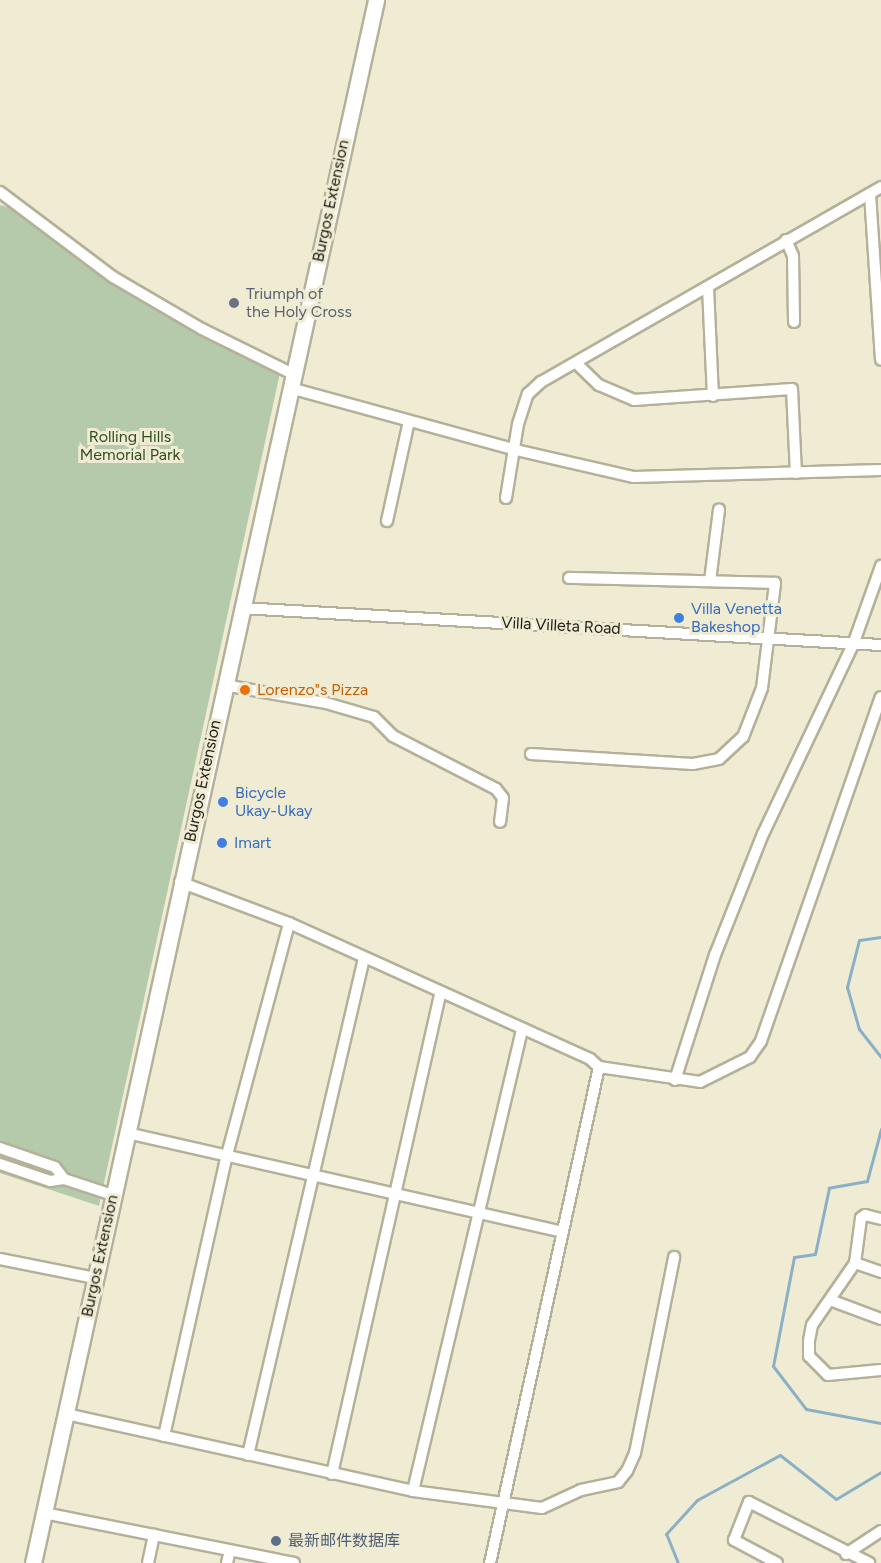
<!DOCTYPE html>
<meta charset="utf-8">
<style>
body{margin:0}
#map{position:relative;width:881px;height:1563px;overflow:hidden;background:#f0ecd3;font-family:Figtree,"Noto Sans SC",sans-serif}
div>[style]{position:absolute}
.green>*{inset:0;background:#b4caab}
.stream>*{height:3px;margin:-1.5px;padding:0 1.5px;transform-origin:1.5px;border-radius:1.5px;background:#8bb0c6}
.roads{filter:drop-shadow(2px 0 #b4b099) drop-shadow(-2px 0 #b4b099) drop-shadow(0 2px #b4b099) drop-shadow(0 -2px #b4b099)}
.street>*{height:10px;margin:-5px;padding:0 5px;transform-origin:5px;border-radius:5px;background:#fff}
.secondary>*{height:15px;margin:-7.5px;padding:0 7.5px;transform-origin:7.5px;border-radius:7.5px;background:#fff}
.dots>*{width:16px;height:16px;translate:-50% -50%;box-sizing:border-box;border:3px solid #f0ecd3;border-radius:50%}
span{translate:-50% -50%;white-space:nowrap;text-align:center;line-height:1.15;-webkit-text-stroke:6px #f0ecd3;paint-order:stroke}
.street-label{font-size:16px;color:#1c1a12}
.worship-label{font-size:16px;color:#5b616d}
.left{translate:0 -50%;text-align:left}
.park-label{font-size:16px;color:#2f4e1f}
.shop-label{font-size:16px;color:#366cbe}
.food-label{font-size:16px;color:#c56008}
.service-label{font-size:16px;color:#4e5e75}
</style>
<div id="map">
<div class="green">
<i style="clip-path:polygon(0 205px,21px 211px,123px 289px,280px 373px,99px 1206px,0 1173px)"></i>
</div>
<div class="stream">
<i style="left:881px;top:937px;width:22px;rotate:172deg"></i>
<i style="left:859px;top:940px;width:49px;rotate:104.3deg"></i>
<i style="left:847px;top:987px;width:44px;rotate:74.1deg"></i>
<i style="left:859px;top:1029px;width:36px;rotate:52deg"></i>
<i style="left:881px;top:1129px;width:54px;rotate:105.1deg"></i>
<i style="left:867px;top:1181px;width:39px;rotate:170deg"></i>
<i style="left:829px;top:1188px;width:67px;rotate:102deg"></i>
<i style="left:815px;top:1254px;width:21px;rotate:172deg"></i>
<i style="left:794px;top:1257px;width:111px;rotate:100.9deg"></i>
<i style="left:773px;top:1366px;width:54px;rotate:52.5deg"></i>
<i style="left:806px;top:1409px;width:76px;rotate:10.6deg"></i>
<i style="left:678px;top:1563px;width:31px;rotate:-112deg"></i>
<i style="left:666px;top:1534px;width:46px;rotate:-47.6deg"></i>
<i style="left:697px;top:1500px;width:94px;rotate:-28.5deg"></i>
<i style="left:780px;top:1455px;width:71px;rotate:38.2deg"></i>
<i style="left:836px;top:1499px;width:52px;rotate:-31deg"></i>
</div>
<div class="roads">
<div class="street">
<i style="left:0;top:192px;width:141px;rotate:37deg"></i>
<i style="left:113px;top:277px;width:103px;rotate:30.3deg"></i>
<i style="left:202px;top:329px;width:102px;rotate:26.3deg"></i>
<i style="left:870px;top:194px;width:166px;rotate:86.2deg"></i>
<i style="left:786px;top:240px;width:17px;rotate:66deg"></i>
<i style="left:793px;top:256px;width:66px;rotate:89.1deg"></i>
<i style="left:708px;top:287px;width:109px;rotate:87.4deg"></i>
<i style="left:576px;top:363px;width:32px;rotate:44deg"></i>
<i style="left:599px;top:385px;width:38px;rotate:23deg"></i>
<i style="left:634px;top:400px;width:158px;rotate:-4deg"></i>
<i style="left:792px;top:389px;width:84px;rotate:87.3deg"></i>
<i style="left:290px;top:388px;width:234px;rotate:15.3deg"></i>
<i style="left:516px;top:450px;width:121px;rotate:12.9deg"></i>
<i style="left:634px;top:477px;width:247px;rotate:-1.6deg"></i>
<i style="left:506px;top:498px;width:75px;rotate:-80.8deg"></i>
<i style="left:518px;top:424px;width:32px;rotate:-72deg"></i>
<i style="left:528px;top:394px;width:18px;rotate:-43deg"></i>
<i style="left:541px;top:382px;width:392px;rotate:-29.8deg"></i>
<i style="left:387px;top:521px;width:102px;rotate:-77.6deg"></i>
<i style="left:710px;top:581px;width:72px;rotate:-82.8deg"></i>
<i style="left:241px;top:608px;width:641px;rotate:3.31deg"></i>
<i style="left:224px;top:685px;width:104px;rotate:10deg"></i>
<i style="left:326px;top:703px;width:50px;rotate:16.3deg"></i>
<i style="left:374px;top:717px;width:27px;rotate:45deg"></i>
<i style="left:393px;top:736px;width:116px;rotate:27.2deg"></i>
<i style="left:496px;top:789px;width:11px;rotate:52deg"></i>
<i style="left:503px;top:798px;width:24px;rotate:97deg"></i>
<i style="left:531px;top:754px;width:162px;rotate:3.5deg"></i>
<i style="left:693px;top:764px;width:26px;rotate:-11deg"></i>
<i style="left:719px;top:759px;width:33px;rotate:-43deg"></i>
<i style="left:743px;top:737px;width:53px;rotate:-68.8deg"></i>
<i style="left:762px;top:688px;width:106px;rotate:-82.9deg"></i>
<i style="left:775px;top:583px;width:206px;rotate:-178.6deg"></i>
<i style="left:180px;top:882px;width:116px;rotate:20.6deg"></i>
<i style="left:289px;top:923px;width:330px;rotate:24.3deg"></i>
<i style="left:590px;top:1059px;width:12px;rotate:42deg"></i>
<i style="left:599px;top:1067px;width:508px;rotate:102.39deg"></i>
<i style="left:599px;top:1067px;width:102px;rotate:8.4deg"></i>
<i style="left:700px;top:1082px;width:56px;rotate:-26.6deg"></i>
<i style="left:750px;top:1057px;width:19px;rotate:-55deg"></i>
<i style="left:761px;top:1041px;width:364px;rotate:-70.8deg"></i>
<i style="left:675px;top:1080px;width:131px;rotate:-72.3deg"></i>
<i style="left:715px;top:955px;width:130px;rotate:-68.4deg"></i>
<i style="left:763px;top:834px;width:212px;rotate:-64.6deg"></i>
<i style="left:854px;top:642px;width:81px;rotate:-70.4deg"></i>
<i style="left:127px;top:1133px;width:445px;rotate:12.8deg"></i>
<i style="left:0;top:1148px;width:58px;rotate:19.1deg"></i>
<i style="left:55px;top:1167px;width:15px;rotate:53deg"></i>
<i style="left:0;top:1164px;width:53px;rotate:18.8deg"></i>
<i style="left:50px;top:1181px;width:14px;rotate:-8deg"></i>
<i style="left:64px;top:1179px;width:52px;rotate:18.1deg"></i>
<i style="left:881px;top:1219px;width:16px;rotate:-166deg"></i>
<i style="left:865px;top:1215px;width:5px;rotate:143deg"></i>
<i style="left:861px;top:1218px;width:45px;rotate:97.6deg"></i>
<i style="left:855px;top:1263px;width:75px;rotate:124.7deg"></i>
<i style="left:812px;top:1325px;width:16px;rotate:101deg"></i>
<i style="left:809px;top:1341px;width:15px;rotate:90deg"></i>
<i style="left:809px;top:1356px;width:27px;rotate:45deg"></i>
<i style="left:828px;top:1375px;width:53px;rotate:-5.4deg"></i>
<i style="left:0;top:1259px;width:97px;rotate:11.3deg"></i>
<i style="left:855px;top:1263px;width:28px;rotate:19deg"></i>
<i style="left:830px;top:1300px;width:54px;rotate:20.4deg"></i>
<i style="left:66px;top:1414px;width:355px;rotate:12.5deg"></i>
<i style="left:413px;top:1491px;width:130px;rotate:7.5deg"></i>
<i style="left:542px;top:1508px;width:43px;rotate:-24.8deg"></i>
<i style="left:581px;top:1490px;width:38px;rotate:-12deg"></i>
<i style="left:618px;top:1482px;width:14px;rotate:-51deg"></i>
<i style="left:627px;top:1471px;width:20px;rotate:-66deg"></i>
<i style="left:635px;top:1453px;width:200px;rotate:-78.7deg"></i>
<i style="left:164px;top:1436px;width:288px;rotate:-77.4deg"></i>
<i style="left:227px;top:1155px;width:240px;rotate:-75deg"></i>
<i style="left:248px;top:1455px;width:510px;rotate:-76.86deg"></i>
<i style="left:332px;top:1474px;width:494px;rotate:-77.3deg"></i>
<i style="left:413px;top:1491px;width:475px;rotate:-76.7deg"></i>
<i style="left:44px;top:1513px;width:255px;rotate:11.3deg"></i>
<i style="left:846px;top:1554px;width:42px;rotate:-33.3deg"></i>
<i style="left:148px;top:1563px;width:29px;rotate:-78deg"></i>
<i style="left:227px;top:1563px;width:13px;rotate:-77deg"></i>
<i style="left:777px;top:1563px;width:49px;rotate:-151.9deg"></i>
<i style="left:734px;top:1540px;width:41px;rotate:-68.5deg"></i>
<i style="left:749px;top:1502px;width:135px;rotate:26.9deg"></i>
</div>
<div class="secondary">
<i style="left:33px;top:1563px;width:1600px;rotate:-77.62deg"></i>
</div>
</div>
<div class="dots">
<i style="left:234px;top:303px;background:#6b7280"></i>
<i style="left:679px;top:618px;background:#3f7fe0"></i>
<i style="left:245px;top:690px;background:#e8710a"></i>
<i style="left:223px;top:802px;background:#3f7fe0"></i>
<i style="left:222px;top:843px;background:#3f7fe0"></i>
<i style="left:276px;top:1541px;background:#5c6f8a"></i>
</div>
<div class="street-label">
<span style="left:331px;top:201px;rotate:-78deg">Burgos Extension</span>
<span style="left:561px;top:626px;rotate:3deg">Villa Villeta Road</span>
<span style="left:203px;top:781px;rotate:-78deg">Burgos Extension</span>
<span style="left:100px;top:1256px;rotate:-78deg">Burgos Extension</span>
</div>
<div class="worship-label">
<span class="left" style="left:246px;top:303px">Triumph of<br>the Holy Cross</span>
</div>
<div class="park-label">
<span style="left:130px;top:446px">Rolling Hills<br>Memorial Park</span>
</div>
<div class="shop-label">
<span class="left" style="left:691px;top:618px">Villa Venetta<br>Bakeshop</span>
<span class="left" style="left:235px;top:802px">Bicycle<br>Ukay-Ukay</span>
<span class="left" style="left:234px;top:843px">Imart</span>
</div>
<div class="food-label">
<span class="left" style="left:257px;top:690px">Lorenzo"s Pizza</span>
</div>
<div class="service-label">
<span class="left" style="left:288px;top:1541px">最新邮件数据库</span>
</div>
</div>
